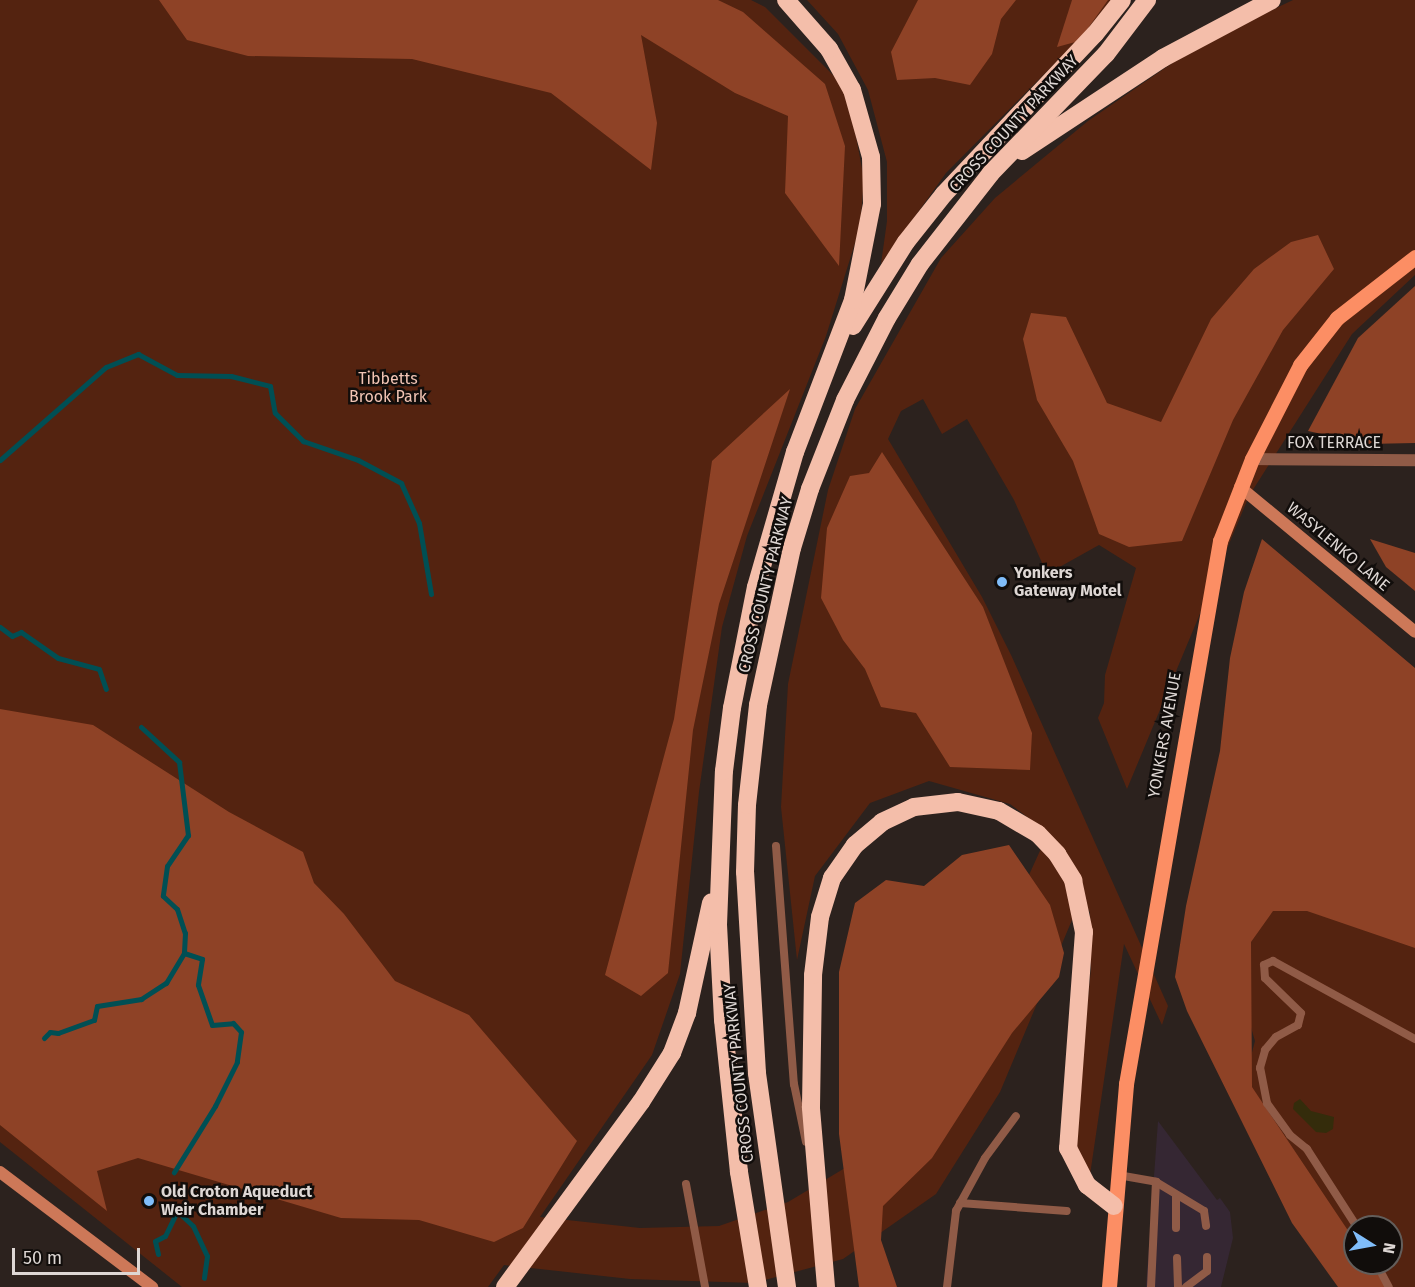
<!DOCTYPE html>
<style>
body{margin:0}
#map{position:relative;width:1415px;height:1287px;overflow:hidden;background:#2c221e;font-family:"Fira Sans",sans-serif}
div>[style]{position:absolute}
.industrial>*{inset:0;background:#352733}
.green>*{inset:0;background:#542310}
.forest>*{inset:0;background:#8e4226}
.sand>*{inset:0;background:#342c0b}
.stream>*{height:5px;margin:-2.5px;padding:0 2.5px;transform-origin:2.5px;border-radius:2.5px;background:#004f54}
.lane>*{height:8px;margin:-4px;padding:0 4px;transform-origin:4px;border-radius:4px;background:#905b47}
.street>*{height:12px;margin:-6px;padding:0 6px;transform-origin:6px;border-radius:6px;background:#905b47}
.secondary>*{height:12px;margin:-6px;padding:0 6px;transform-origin:6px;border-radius:6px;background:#cd7858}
.primary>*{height:15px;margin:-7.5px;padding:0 7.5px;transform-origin:7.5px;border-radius:7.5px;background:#fc8e64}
.highway>*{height:18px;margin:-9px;padding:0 9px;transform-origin:9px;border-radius:9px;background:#f4beaa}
.dots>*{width:16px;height:16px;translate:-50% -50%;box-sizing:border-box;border:3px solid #110d0b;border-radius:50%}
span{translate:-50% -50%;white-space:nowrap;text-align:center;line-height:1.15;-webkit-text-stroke:5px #110d0b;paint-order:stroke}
.street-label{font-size:16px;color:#ded7d4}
.park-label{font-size:16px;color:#f2c4b4}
.poi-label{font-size:16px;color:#ded7d4;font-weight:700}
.left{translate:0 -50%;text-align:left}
.north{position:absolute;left:1343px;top:1215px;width:60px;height:60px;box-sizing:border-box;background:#110d0b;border:2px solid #635e5b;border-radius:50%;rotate:101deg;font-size:16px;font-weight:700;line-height:24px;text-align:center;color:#ded7d4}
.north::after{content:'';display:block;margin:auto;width:21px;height:27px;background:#80bdfa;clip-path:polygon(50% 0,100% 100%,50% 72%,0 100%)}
.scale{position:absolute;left:12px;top:1248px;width:128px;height:27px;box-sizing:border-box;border:3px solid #ded7d4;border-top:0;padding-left:8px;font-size:18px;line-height:21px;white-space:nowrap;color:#ded7d4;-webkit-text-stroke:4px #110d0b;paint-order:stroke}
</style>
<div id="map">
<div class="industrial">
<i style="clip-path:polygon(1158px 1121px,1217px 1200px,1220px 1198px,1230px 1212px,1233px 1238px,1221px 1287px,1146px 1287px)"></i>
</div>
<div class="green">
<i style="clip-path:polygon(0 0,751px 0,765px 7px,847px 89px,864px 179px,860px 227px,826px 336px,747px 536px,722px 627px,699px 792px,680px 974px,652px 1055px,540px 1217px,640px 1228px,719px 1226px,788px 1202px,850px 1165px,991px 959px,1048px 833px,1010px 804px,929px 781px,870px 803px,815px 876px,797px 960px,781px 807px,788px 684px,828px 490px,855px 409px,941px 258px,995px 198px,1088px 121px,1200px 44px,1293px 0,1415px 0,1415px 275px,1352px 334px,1249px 496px,1127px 789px,1098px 718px,1104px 703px,1105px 675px,1136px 568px,1099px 545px,1047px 574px,1014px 500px,967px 419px,942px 434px,923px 399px,901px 411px,888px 439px,982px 597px,1012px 657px,1168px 1006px,1162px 1025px,1124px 944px,1090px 1175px,1073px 1143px,1091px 969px,1090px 913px,1082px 896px,1000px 1092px,936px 1194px,843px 1259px,754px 1283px,630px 1279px,504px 1265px,488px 1287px,182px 1287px,0 1142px)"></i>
<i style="clip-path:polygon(807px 0,1113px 0,1108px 10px,946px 173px,881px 264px,887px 221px,887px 162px,868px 90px,838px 34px)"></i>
<i style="clip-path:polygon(evenodd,1230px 900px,1415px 908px,1415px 1287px,1371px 1287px,1242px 1090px,1255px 1041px,1227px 945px,1230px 900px,1355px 1227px,1391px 1227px,1391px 1263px,1355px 1263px,1355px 1227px)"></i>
</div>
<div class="forest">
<i style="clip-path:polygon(159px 0,718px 0,743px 12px,825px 84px,845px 146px,839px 266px,785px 193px,788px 116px,735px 93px,641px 35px,657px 123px,651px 170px,551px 93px,412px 59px,248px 56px,187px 40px)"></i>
<i style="clip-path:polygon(918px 0,1016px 0,1001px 19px,992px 54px,970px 85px,935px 78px,897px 80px,891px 52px)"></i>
<i style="clip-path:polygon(1072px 0,1108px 0,1079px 41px,1057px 47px)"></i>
<i style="clip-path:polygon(1318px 235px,1334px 269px,1283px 330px,1233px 420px,1182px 541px,1129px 547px,1099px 534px,1073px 461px,1037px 400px,1023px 339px,1031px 313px,1066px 317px,1107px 403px,1161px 422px,1211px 319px,1254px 269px,1291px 242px)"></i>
<i style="clip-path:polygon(1415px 286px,1415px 443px,1367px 444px,1308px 431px,1358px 338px)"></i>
<i style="clip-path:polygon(790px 389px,719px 604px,693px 730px,668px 973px,641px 996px,605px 975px,674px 719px,712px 461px)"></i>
<i style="clip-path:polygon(882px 452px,983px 607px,1032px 733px,1030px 770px,950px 767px,916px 713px,881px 707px,865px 669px,843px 640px,821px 598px,827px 528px,850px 476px,869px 473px)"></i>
<i style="clip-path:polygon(1262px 539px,1415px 668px,1415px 948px,1307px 911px,1273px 911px,1251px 942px,1252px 1087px,1355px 1241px,1355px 1263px,1370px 1263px,1386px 1287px,1338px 1287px,1292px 1223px,1187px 1011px,1175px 977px,1186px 906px,1220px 751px,1230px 658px,1244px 592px)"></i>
<i style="clip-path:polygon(1370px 539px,1415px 553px,1415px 591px,1386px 567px)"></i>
<i style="clip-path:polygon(0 709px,93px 725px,229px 812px,303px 852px,314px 883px,344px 914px,395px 981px,469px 1015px,577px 1141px,523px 1228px,494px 1242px,419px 1220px,341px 1218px,138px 1158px,97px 1171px,107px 1211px,0 1125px)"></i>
<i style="clip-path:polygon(1009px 845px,1050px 905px,1064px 953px,1059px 977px,1012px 1033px,932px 1158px,883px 1206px,881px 1240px,897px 1287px,859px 1287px,839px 1134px,839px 972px,855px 903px,886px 880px,924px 886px,962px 855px)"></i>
</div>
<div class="sand">
<i style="clip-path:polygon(1300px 1099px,1311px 1111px,1334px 1117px,1333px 1129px,1326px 1133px,1316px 1132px,1293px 1109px,1294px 1103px)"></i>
</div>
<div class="stream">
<i style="left:0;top:460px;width:141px;rotate:-41.3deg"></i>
<i style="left:106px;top:367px;width:35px;rotate:-22deg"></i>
<i style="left:138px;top:354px;width:44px;rotate:28.3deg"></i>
<i style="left:177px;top:375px;width:54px;rotate:1.1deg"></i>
<i style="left:231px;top:376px;width:40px;rotate:14.4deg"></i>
<i style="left:270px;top:386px;width:27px;rotate:80deg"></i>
<i style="left:275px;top:413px;width:40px;rotate:45deg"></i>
<i style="left:303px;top:441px;width:58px;rotate:19.1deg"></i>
<i style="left:358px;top:460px;width:49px;rotate:28.1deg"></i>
<i style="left:401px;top:483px;width:44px;rotate:65.8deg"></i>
<i style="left:419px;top:523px;width:72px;rotate:80.4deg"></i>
<i style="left:0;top:627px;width:15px;rotate:37deg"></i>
<i style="left:12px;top:636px;width:10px;rotate:-24deg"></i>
<i style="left:21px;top:632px;width:45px;rotate:35.1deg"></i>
<i style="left:58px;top:658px;width:42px;rotate:15deg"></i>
<i style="left:99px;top:669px;width:21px;rotate:71deg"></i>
<i style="left:141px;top:727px;width:52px;rotate:42.6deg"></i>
<i style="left:179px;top:762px;width:74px;rotate:83deg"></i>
<i style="left:188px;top:835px;width:37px;rotate:124deg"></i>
<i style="left:167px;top:866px;width:30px;rotate:98deg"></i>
<i style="left:163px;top:896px;width:19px;rotate:43deg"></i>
<i style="left:177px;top:909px;width:25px;rotate:72deg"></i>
<i style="left:185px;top:933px;width:20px;rotate:93deg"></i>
<i style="left:184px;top:953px;width:19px;rotate:18deg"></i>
<i style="left:202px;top:959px;width:26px;rotate:99deg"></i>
<i style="left:198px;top:985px;width:42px;rotate:70.7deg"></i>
<i style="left:212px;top:1025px;width:21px;rotate:-5deg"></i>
<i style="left:233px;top:1023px;width:12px;rotate:48deg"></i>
<i style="left:241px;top:1032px;width:30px;rotate:98deg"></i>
<i style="left:237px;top:1062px;width:49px;rotate:116.6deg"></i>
<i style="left:215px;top:1106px;width:78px;rotate:121.8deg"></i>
<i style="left:44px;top:1038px;width:8px;rotate:-45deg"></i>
<i style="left:50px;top:1032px;width:8px;rotate:7deg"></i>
<i style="left:58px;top:1033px;width:38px;rotate:-20deg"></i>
<i style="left:94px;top:1020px;width:14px;rotate:-78deg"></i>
<i style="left:97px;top:1006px;width:45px;rotate:-9deg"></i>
<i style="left:141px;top:999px;width:30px;rotate:-33deg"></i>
<i style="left:166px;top:983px;width:35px;rotate:-59deg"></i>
<i style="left:158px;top:1254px;width:13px;rotate:-103deg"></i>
<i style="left:155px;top:1241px;width:11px;rotate:-27deg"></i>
<i style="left:165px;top:1236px;width:28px;rotate:-64deg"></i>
<i style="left:177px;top:1211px;width:22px;rotate:43deg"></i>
<i style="left:193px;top:1226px;width:33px;rotate:65deg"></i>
<i style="left:207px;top:1256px;width:22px;rotate:98deg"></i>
</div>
<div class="lane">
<i style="left:776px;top:846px;width:239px;rotate:85.7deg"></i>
<i style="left:794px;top:1084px;width:59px;rotate:78.3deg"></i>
<i style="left:1118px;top:1175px;width:39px;rotate:10deg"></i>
<i style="left:1156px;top:1182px;width:56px;rotate:31.1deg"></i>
<i style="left:1204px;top:1211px;width:15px;rotate:82deg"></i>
<i style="left:686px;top:1184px;width:105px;rotate:79.5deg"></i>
<i style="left:1176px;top:1195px;width:33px;rotate:90deg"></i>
<i style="left:960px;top:1203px;width:107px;rotate:4.3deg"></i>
<i style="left:1357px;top:1227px;width:93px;rotate:-122.7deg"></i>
<i style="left:1307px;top:1149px;width:22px;rotate:-141deg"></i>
<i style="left:1290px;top:1135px;width:39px;rotate:-126deg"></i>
<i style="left:1267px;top:1103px;width:36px;rotate:-101deg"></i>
<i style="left:1260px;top:1068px;width:19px;rotate:-74deg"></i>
<i style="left:1265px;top:1050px;width:17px;rotate:-50deg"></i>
<i style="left:1276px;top:1037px;width:25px;rotate:-29deg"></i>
<i style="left:1298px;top:1025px;width:12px;rotate:-76deg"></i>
<i style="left:1301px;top:1013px;width:50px;rotate:-135.8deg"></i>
<i style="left:1265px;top:978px;width:13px;rotate:-94deg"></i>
<i style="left:1264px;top:965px;width:10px;rotate:-24deg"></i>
<i style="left:1273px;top:961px;width:162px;rotate:28.8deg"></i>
<i style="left:1177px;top:1258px;width:29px;rotate:88deg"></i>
<i style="left:1376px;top:1263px;width:27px;rotate:62deg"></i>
<i style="left:947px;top:1287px;width:77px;rotate:-83.2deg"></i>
<i style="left:956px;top:1211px;width:60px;rotate:-61.3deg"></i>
<i style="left:985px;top:1158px;width:52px;rotate:-53.6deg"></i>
<i style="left:1151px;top:1287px;width:105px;rotate:-87.3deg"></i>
<i style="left:1186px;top:1287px;width:26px;rotate:-37deg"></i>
<i style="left:1207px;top:1271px;width:14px;rotate:-90deg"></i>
</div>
<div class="street">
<i style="left:1252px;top:459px;width:163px;rotate:0.4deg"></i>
</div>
<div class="secondary">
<i style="left:1240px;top:487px;width:227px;rotate:39.6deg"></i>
<i style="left:0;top:1172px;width:191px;rotate:37.1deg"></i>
</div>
<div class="primary">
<i style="left:1109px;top:1287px;width:204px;rotate:-85.2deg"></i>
<i style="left:1126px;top:1084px;width:551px;rotate:-80.18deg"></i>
<i style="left:1220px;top:541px;width:88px;rotate:-68.7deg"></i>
<i style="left:1252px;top:459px;width:106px;rotate:-62.9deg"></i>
<i style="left:1300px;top:365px;width:60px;rotate:-51.8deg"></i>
<i style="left:1337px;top:318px;width:99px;rotate:-38deg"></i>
</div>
<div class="highway">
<i style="left:1022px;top:151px;width:169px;rotate:-33.4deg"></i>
<i style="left:1163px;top:58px;width:123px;rotate:-28deg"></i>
<i style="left:853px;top:326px;width:99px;rotate:-57.8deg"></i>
<i style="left:906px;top:242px;width:61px;rotate:-51.6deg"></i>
<i style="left:944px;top:194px;width:220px;rotate:-46.7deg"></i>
<i style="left:1095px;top:34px;width:43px;rotate:-51.5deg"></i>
<i style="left:505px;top:1287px;width:230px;rotate:-53.7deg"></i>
<i style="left:641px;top:1102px;width:58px;rotate:-57.7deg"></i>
<i style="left:672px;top:1053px;width:43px;rotate:-69.4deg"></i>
<i style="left:687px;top:1013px;width:113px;rotate:-77.7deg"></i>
<i style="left:758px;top:1287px;width:117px;rotate:-99.4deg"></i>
<i style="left:739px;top:1172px;width:153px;rotate:-96deg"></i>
<i style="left:723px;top:1020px;width:95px;rotate:-93deg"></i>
<i style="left:718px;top:925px;width:154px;rotate:-87.8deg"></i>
<i style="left:724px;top:771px;width:64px;rotate:-82.8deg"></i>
<i style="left:732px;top:708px;width:123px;rotate:-78.8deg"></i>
<i style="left:756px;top:587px;width:141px;rotate:-73.9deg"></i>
<i style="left:795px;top:452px;width:163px;rotate:-69.1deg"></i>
<i style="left:853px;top:300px;width:98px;rotate:-78.8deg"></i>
<i style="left:872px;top:204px;width:47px;rotate:-91.2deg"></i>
<i style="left:871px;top:157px;width:70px;rotate:-105.8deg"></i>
<i style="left:852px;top:90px;width:47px;rotate:-119.3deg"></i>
<i style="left:829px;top:49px;width:65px;rotate:-131.3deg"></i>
<i style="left:787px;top:1287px;width:216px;rotate:-98deg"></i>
<i style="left:757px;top:1073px;width:201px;rotate:-93.4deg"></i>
<i style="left:745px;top:872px;width:67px;rotate:-88.3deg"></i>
<i style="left:747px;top:805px;width:101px;rotate:-83.7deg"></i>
<i style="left:758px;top:705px;width:161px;rotate:-77.8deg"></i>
<i style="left:792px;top:548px;width:62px;rotate:-73deg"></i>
<i style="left:810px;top:489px;width:96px;rotate:-68.5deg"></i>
<i style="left:845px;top:400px;width:92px;rotate:-62.9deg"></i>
<i style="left:887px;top:318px;width:63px;rotate:-58.6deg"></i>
<i style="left:920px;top:264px;width:115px;rotate:-52deg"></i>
<i style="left:991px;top:173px;width:165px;rotate:-46deg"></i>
<i style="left:1106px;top:54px;width:68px;rotate:-52.8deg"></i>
<i style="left:826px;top:1287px;width:181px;rotate:-94.8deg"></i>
<i style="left:811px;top:1107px;width:132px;rotate:-89.1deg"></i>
<i style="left:813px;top:975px;width:58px;rotate:-83.1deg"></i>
<i style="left:820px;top:917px;width:41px;rotate:-72.9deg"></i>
<i style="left:832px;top:878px;width:40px;rotate:-55.1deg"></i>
<i style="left:855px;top:845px;width:35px;rotate:-40deg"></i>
<i style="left:882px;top:822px;width:35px;rotate:-25deg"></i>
<i style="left:914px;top:807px;width:44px;rotate:-6.5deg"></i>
<i style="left:958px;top:802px;width:42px;rotate:12.4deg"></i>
<i style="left:999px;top:811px;width:45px;rotate:30.5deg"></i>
<i style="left:1038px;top:834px;width:28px;rotate:46deg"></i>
<i style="left:1057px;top:854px;width:31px;rotate:58deg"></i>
<i style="left:1073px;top:880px;width:53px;rotate:78.1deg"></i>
<i style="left:1084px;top:932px;width:217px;rotate:94.2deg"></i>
<i style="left:1068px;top:1148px;width:42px;rotate:62.8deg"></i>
<i style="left:1087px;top:1185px;width:34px;rotate:38deg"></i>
</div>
<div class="dots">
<i style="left:1002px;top:582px;background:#80bdfa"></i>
<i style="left:149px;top:1201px;background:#80bdfa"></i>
</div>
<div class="street-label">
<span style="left:1014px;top:124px;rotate:-47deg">CROSS COUNTY PARKWAY</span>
<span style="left:1334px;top:443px">FOX TERRACE</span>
<span style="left:1338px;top:547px;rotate:40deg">WASYLENKO LANE</span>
<span style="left:766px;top:585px;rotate:-76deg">CROSS COUNTY PARKWAY</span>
<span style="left:1165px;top:735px;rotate:-80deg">YONKERS AVENUE</span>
<span style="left:739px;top:1073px;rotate:-96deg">CROSS COUNTY PARKWAY</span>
</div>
<div class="park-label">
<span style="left:388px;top:388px">Tibbetts<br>Brook Park</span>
</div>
<div class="poi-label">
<span class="left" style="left:1014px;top:582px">Yonkers<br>Gateway Motel</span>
<span class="left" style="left:161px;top:1201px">Old Croton Aqueduct<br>Weir Chamber</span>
</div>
<div class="north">N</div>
<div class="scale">50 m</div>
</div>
